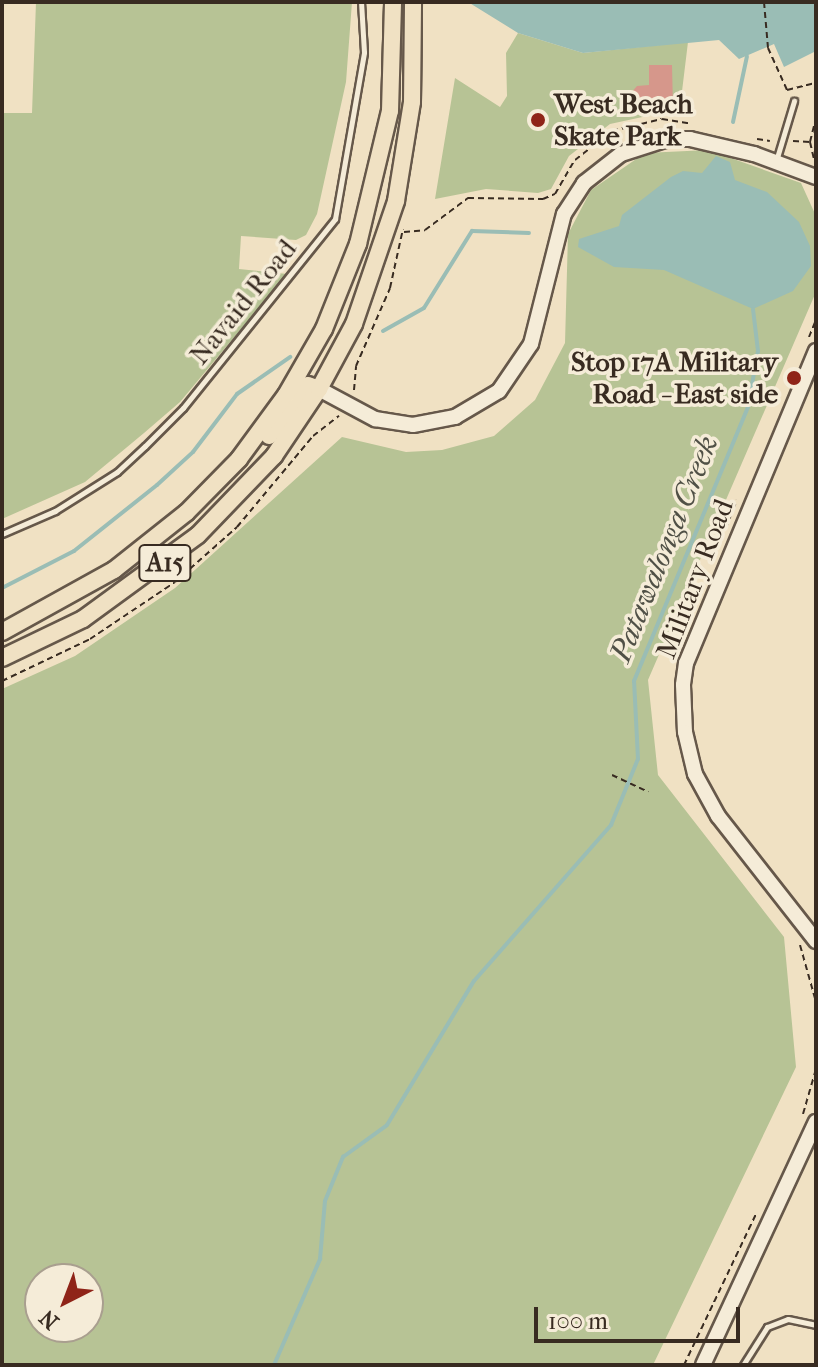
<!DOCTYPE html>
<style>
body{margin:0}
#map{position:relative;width:818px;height:1367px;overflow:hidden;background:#f0e1c3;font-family:"IM FELL French Canon",serif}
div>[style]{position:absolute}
.green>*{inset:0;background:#b7c395}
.water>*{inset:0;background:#9abdb5}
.stream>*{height:4px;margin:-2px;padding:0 2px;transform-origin:2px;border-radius:2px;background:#9abdb5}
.building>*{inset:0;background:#d6978b}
.path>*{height:2px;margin-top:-1px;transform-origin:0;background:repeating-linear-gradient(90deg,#382b21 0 6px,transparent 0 10px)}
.roads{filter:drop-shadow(2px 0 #66584a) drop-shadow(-2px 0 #66584a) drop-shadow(0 2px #66584a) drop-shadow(0 -2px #66584a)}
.service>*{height:5px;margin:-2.5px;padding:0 2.5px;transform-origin:2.5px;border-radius:2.5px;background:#f5ecd8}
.tertiary>*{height:14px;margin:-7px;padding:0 7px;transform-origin:7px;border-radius:7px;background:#f5ecd8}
.primary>*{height:16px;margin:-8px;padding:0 8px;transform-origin:8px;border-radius:8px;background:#f0e1c3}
.dots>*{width:22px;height:22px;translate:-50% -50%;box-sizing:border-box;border:4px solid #f5ecd8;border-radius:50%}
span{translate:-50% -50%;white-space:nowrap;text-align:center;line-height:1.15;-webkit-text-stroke:7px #f5ecd8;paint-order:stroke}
.shield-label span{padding:2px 6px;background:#f5ecd8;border:2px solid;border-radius:6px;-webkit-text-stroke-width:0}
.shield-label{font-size:26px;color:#382b21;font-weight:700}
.poi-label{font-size:28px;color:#382b21;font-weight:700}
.left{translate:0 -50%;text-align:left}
.right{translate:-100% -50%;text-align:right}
.street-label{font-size:28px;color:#382b21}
.water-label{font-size:30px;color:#505046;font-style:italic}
.frame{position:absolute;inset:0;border:4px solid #382b21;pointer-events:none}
.north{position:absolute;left:24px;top:1263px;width:80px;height:80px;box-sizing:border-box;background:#f5ecd8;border:2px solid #a99f8f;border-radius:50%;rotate:222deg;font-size:22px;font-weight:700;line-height:32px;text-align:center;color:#382b21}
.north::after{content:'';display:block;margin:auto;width:28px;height:36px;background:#8f2418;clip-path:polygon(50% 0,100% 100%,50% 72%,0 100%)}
.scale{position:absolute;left:534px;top:1307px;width:206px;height:36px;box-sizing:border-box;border:4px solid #382b21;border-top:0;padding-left:10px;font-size:24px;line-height:28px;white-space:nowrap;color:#382b21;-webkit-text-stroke:6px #f5ecd8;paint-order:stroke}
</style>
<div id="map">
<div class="green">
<i style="clip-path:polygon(36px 2px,352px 2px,346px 82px,317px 214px,306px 235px,296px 240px,241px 236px,239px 269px,287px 274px,180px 402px,144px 433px,85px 482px,2px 519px,2px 113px,32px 113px)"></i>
<i style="clip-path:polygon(518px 33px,583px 53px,688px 42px,679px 116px,661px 113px,610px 124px,569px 156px,551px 189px,538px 193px,486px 189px,435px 199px,455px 78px,500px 107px,507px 96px,506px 53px)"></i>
<i style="clip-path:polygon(evenodd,708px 150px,801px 183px,816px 216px,816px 292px,648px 680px,658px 775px,784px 937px,796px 1067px,653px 1365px,2px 1365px,2px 689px,75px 656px,175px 588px,342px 437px,406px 452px,442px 450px,494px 436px,535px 400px,565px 343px,568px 234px,591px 190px,645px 153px,708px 150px,40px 1279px,88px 1279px,88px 1327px,40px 1327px,40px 1279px)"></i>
</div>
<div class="water">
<i style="clip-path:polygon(468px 2px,816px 2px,816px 51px,784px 67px,774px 44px,739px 59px,719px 40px,583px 53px,518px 33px)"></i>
<i style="clip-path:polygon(716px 156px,730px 162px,735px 180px,767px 192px,799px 222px,810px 246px,811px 266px,793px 291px,753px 309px,664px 270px,614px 267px,578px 247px,579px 239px,619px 226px,622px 215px,671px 177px,683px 171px,702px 173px)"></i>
</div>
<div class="stream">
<i style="left:733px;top:122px;width:67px;rotate:-78deg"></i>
<i style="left:383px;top:331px;width:47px;rotate:-29.3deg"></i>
<i style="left:424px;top:308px;width:91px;rotate:-58.1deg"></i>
<i style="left:472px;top:231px;width:57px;rotate:2deg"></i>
<i style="left:2px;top:588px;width:81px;rotate:-27.2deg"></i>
<i style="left:74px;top:551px;width:106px;rotate:-38.5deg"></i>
<i style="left:157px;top:485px;width:49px;rotate:-42.5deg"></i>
<i style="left:193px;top:452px;width:73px;rotate:-52.8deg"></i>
<i style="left:237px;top:394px;width:65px;rotate:-34.9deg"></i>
<i style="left:274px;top:1365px;width:116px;rotate:-66.5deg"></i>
<i style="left:320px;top:1259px;width:58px;rotate:-85.1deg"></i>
<i style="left:325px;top:1201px;width:48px;rotate:-67.8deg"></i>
<i style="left:343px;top:1157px;width:54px;rotate:-36deg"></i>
<i style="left:387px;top:1125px;width:168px;rotate:-58.9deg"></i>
<i style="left:474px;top:981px;width:208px;rotate:-48.7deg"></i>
<i style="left:611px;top:825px;width:71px;rotate:-67.8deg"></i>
<i style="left:638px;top:759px;width:78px;rotate:-92.9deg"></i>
<i style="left:634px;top:681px;width:297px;rotate:-67.4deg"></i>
<i style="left:748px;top:407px;width:57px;rotate:-79.9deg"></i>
<i style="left:758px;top:351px;width:42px;rotate:-96.8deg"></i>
</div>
<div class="building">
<i style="clip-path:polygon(649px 65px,672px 65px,673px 107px,637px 113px,630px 94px,637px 86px,649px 85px)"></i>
</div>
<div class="path">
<i style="left:764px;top:2px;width:46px;rotate:85deg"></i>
<i style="left:768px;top:48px;width:48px;rotate:65.6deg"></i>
<i style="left:787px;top:90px;width:30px;rotate:-14deg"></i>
<i style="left:757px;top:139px;width:13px;rotate:9deg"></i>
<i style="left:793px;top:141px;width:17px;rotate:3deg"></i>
<i style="left:810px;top:142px;width:25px;rotate:-76deg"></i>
<i style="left:810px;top:142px;width:17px;rotate:77deg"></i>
<i style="left:404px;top:232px;width:21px;rotate:-5deg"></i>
<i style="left:425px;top:230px;width:54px;rotate:-36.7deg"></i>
<i style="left:468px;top:198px;width:75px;rotate:0.8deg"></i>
<i style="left:543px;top:199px;width:13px;rotate:-23deg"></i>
<i style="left:555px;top:194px;width:39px;rotate:-60deg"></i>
<i style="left:575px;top:160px;width:47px;rotate:-38.1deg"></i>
<i style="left:612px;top:131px;width:51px;rotate:-13.5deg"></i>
<i style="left:662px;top:119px;width:30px;rotate:9deg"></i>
<i style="left:809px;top:337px;width:18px;rotate:-68deg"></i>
<i style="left:354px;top:390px;width:24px;rotate:-85deg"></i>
<i style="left:356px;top:366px;width:85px;rotate:-66.4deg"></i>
<i style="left:390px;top:288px;width:60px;rotate:-77.6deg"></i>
<i style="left:726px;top:528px;width:30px;rotate:-69deg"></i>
<i style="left:681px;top:635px;width:62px;rotate:-67.2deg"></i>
<i style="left:2px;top:681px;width:98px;rotate:-25.5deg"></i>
<i style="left:90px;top:639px;width:102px;rotate:-33.8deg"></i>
<i style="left:175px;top:582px;width:83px;rotate:-41.6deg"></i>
<i style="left:237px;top:527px;width:119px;rotate:-50.1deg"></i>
<i style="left:313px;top:436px;width:33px;rotate:-38deg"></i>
<i style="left:612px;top:775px;width:40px;rotate:25deg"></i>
<i style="left:800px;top:945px;width:59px;rotate:74.3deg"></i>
<i style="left:803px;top:1114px;width:47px;rotate:-73.9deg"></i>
<i style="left:684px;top:1365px;width:167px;rotate:-64.5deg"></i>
</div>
<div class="roads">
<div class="service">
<i style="left:776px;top:161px;width:63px;rotate:-73.3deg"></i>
<i style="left:2px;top:534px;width:58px;rotate:-23.5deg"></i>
<i style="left:55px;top:511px;width:73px;rotate:-32.2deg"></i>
<i style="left:117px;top:472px;width:38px;rotate:-43deg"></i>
<i style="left:145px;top:446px;width:54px;rotate:-45deg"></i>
<i style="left:183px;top:408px;width:243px;rotate:-51.2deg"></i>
<i style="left:335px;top:219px;width:169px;rotate:-80.1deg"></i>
<i style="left:364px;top:52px;width:50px;rotate:-93.4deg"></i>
<i style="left:743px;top:1365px;width:45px;rotate:-57.7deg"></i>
<i style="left:767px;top:1327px;width:22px;rotate:-21deg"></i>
<i style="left:788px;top:1319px;width:29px;rotate:12deg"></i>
</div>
<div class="tertiary">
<i style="left:816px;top:351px;width:338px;rotate:112.6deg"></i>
<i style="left:686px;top:663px;width:22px;rotate:98deg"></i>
<i style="left:683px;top:685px;width:47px;rotate:87.6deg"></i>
<i style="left:685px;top:732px;width:43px;rotate:76.6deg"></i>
<i style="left:695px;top:774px;width:48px;rotate:61.3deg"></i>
<i style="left:718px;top:816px;width:159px;rotate:51.9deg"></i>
<i style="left:319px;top:389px;width:64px;rotate:28.2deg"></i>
<i style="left:375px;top:419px;width:38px;rotate:9deg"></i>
<i style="left:413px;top:425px;width:43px;rotate:-10.8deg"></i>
<i style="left:455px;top:417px;width:51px;rotate:-30.6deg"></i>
<i style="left:499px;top:391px;width:57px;rotate:-55.8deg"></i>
<i style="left:531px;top:344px;width:134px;rotate:-75.8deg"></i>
<i style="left:564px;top:214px;width:37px;rotate:-57deg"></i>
<i style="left:584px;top:183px;width:47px;rotate:-38.1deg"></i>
<i style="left:621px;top:154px;width:49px;rotate:-17.7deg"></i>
<i style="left:668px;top:139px;width:22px"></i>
<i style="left:690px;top:139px;width:66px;rotate:13.2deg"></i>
<i style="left:754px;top:154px;width:66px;rotate:20.4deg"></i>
<i style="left:703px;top:1365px;width:268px;rotate:-65.1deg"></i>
</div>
<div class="primary">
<i style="left:269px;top:436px;width:64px;rotate:-52.6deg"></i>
<i style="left:308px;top:385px;width:12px;rotate:20deg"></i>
<i style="left:2px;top:632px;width:128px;rotate:-29deg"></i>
<i style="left:114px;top:570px;width:92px;rotate:-38.4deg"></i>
<i style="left:186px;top:513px;width:76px;rotate:-45.5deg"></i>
<i style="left:239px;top:459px;width:79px;rotate:-53.7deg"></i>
<i style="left:286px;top:395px;width:76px;rotate:-60.1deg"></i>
<i style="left:324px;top:329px;width:92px;rotate:-68.2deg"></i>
<i style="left:358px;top:244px;width:137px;rotate:-76.5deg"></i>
<i style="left:390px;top:111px;width:109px;rotate:-88.4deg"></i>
<i style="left:2px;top:658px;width:90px;rotate:-25.7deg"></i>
<i style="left:83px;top:619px;width:142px;rotate:-36.1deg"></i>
<i style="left:198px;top:535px;width:110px;rotate:-46.1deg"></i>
<i style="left:274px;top:456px;width:81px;rotate:-56.1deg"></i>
<i style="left:319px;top:389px;width:74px;rotate:-61.7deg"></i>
<i style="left:354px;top:324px;width:130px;rotate:-71.1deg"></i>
<i style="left:396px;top:201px;width:100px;rotate:-80.8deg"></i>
<i style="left:412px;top:102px;width:100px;rotate:-89.4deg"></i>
</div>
</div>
<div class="dots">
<i style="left:538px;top:120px;background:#8f2418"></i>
<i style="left:794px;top:378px;background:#8f2418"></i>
</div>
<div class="shield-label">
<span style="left:165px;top:563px">A15</span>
</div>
<div class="poi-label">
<span class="left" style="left:554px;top:120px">West Beach<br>Skate Park</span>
<span class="right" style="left:778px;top:378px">Stop 17A Military<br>Road - East side</span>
</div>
<div class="street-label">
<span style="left:243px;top:302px;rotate:-51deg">Navaid Road</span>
<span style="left:695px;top:579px;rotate:-69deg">Military Road</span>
</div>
<div class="water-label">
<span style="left:665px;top:549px;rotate:-68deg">Patawalonga Creek</span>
</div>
<div class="frame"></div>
<div class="north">N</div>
<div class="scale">100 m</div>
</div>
